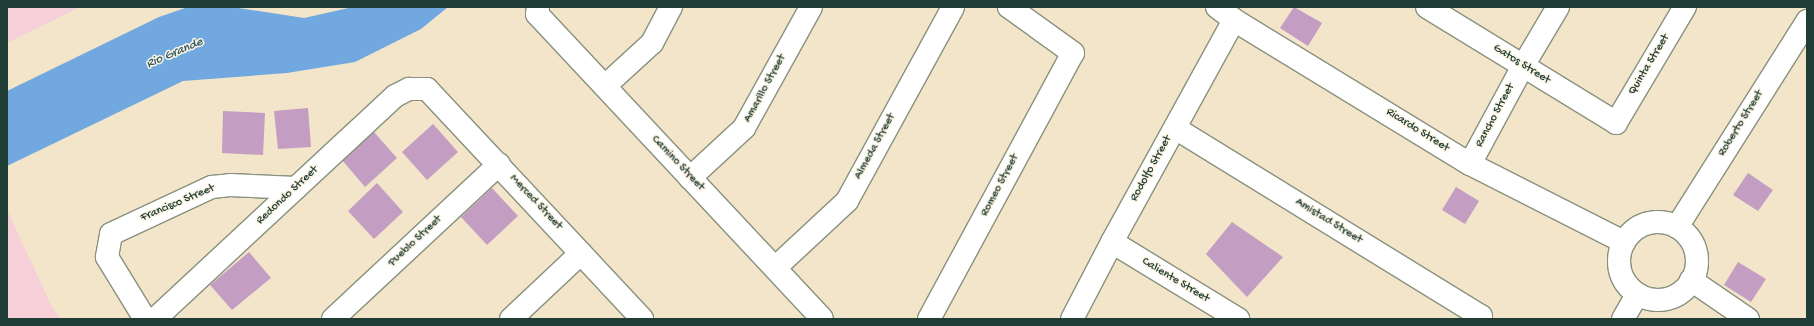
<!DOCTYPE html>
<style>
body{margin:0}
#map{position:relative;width:1814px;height:326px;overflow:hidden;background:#f3e5c9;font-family:"Gochi Hand",sans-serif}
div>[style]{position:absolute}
.built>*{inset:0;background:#f6cfd9}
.water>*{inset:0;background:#70a8df}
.building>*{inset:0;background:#c39dc2}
.roads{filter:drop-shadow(1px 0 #89917e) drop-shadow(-1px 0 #89917e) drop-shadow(0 1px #89917e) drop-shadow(0 -1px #89917e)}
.minor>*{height:22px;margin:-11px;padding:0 11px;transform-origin:11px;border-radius:11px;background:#fff}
.minor>.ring{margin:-11px;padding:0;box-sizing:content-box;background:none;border:22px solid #fff;border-radius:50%}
span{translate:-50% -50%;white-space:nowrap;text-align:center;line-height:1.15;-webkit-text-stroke:3px #fcf5e5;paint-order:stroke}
.street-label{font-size:12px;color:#1f3d34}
.water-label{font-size:13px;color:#375d67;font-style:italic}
.frame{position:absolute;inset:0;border:8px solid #1f3d34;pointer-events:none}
</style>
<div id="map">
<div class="built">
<i style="clip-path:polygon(7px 7px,80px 7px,7px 43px)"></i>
<i style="clip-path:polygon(7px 210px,52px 307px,61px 319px,7px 319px)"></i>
</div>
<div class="water">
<i style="clip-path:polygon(188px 7px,232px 7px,304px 18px,353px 7px,448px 7px,421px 29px,355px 62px,287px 73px,183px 81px,7px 166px,7px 91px,159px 17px)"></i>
</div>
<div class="building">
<i style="clip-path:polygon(1294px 7px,1322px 23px,1308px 46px,1280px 28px)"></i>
<i style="clip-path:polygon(308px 108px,311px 147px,278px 149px,274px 111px)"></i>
<i style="clip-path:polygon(223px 111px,265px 113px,263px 155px,222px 153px)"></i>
<i style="clip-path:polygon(433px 124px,458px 152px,427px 180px,402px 152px)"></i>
<i style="clip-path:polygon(374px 132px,397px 158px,365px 187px,342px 160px)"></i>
<i style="clip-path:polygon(1748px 173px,1773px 190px,1758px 211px,1733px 195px)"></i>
<i style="clip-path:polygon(377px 183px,403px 212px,374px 239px,348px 211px)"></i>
<i style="clip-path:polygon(1456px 187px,1479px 201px,1465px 224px,1442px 210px)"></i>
<i style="clip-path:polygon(492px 188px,518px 216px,487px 245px,461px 217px)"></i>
<i style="clip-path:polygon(1232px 222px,1283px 257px,1247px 297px,1206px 254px)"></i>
<i style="clip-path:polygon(249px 252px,271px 278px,232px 310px,210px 285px)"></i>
<i style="clip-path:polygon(1738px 262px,1766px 279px,1751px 302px,1724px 285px)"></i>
</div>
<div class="roads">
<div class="minor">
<i style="left:538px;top:7px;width:7px;rotate:98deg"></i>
<i style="left:537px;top:14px;width:417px;rotate:46.9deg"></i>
<i style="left:1217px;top:7px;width:21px;rotate:37deg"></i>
<i style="left:1234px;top:20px;width:276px;rotate:31.4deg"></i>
<i style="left:1470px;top:164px;width:173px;rotate:26.9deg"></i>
<i style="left:1427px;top:7px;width:222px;rotate:31.5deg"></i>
<i style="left:1616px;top:123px;width:135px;rotate:-59.3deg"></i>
<i style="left:605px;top:86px;width:64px;rotate:-42.5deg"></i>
<i style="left:652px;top:43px;width:41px;rotate:-62.2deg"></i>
<i style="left:1175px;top:128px;width:359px;rotate:31.6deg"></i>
<i style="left:1481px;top:316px;width:4px;rotate:124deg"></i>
<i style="left:1470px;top:164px;width:111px;rotate:-61.6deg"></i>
<i style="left:1523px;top:66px;width:69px;rotate:-59.3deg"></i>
<i style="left:690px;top:178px;width:74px;rotate:-42.8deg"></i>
<i style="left:744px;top:128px;width:138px;rotate:-61deg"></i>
<i class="ring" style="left:1619px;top:222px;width:56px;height:56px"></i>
<i style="left:1677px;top:227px;width:244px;rotate:-57.7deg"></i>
<i style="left:1112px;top:242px;width:148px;rotate:31.4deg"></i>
<i style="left:775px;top:268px;width:98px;rotate:-42.9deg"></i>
<i style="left:847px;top:201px;width:221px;rotate:-61.3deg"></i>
<i style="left:1691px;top:280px;width:69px;rotate:34.4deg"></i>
<i style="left:145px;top:319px;width:73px;rotate:-121.5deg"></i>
<i style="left:107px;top:257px;width:23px;rotate:-80deg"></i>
<i style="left:111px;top:234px;width:111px;rotate:-25deg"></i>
<i style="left:212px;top:187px;width:18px;rotate:-6deg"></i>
<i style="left:230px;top:185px;width:66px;rotate:2.6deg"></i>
<i style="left:155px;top:319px;width:328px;rotate:-42.9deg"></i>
<i style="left:395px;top:96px;width:16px;rotate:-27deg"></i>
<i style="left:409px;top:89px;width:18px"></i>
<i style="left:427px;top:89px;width:315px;rotate:46.9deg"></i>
<i style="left:333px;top:319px;width:227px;rotate:-43deg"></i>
<i style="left:511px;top:319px;width:96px;rotate:-43.3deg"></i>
<i style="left:929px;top:319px;width:302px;rotate:-61.6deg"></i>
<i style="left:1073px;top:53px;width:79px;rotate:-144.3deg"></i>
<i style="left:1072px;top:319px;width:87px;rotate:-62.5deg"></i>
<i style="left:1112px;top:242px;width:253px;rotate:-61.2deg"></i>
<i style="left:1623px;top:319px;width:28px;rotate:-60deg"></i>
</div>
</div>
<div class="street-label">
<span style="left:1521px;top:65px;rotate:32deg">Gatos Street</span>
<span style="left:1650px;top:65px;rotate:-59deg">Quinta Street</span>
<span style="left:766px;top:89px;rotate:-61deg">Amarillo Street</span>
<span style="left:1496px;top:116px;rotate:-62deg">Rancho Street</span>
<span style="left:1742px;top:124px;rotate:-58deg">Roberto Street</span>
<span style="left:1417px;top:131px;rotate:32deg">Ricardo Street</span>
<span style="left:876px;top:147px;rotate:-61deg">Almeda Street</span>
<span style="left:677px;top:164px;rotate:47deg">Camino Street</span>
<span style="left:1152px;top:169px;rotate:-61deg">Rodolfo Street</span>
<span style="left:1001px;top:186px;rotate:-62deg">Romeo Street</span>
<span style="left:288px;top:196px;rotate:-43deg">Redondo Street</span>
<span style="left:535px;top:203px;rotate:47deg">Merced Street</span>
<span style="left:178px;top:204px;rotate:-23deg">Francisco Street</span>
<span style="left:1328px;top:222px;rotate:32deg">Amistad Street</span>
<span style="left:416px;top:242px;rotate:-43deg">Pueblo Street</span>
<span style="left:1175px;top:281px;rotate:31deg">Caliente Street</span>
</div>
<div class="water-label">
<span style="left:175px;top:54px;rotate:-23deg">Rio Grande</span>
</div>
<div class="frame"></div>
</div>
